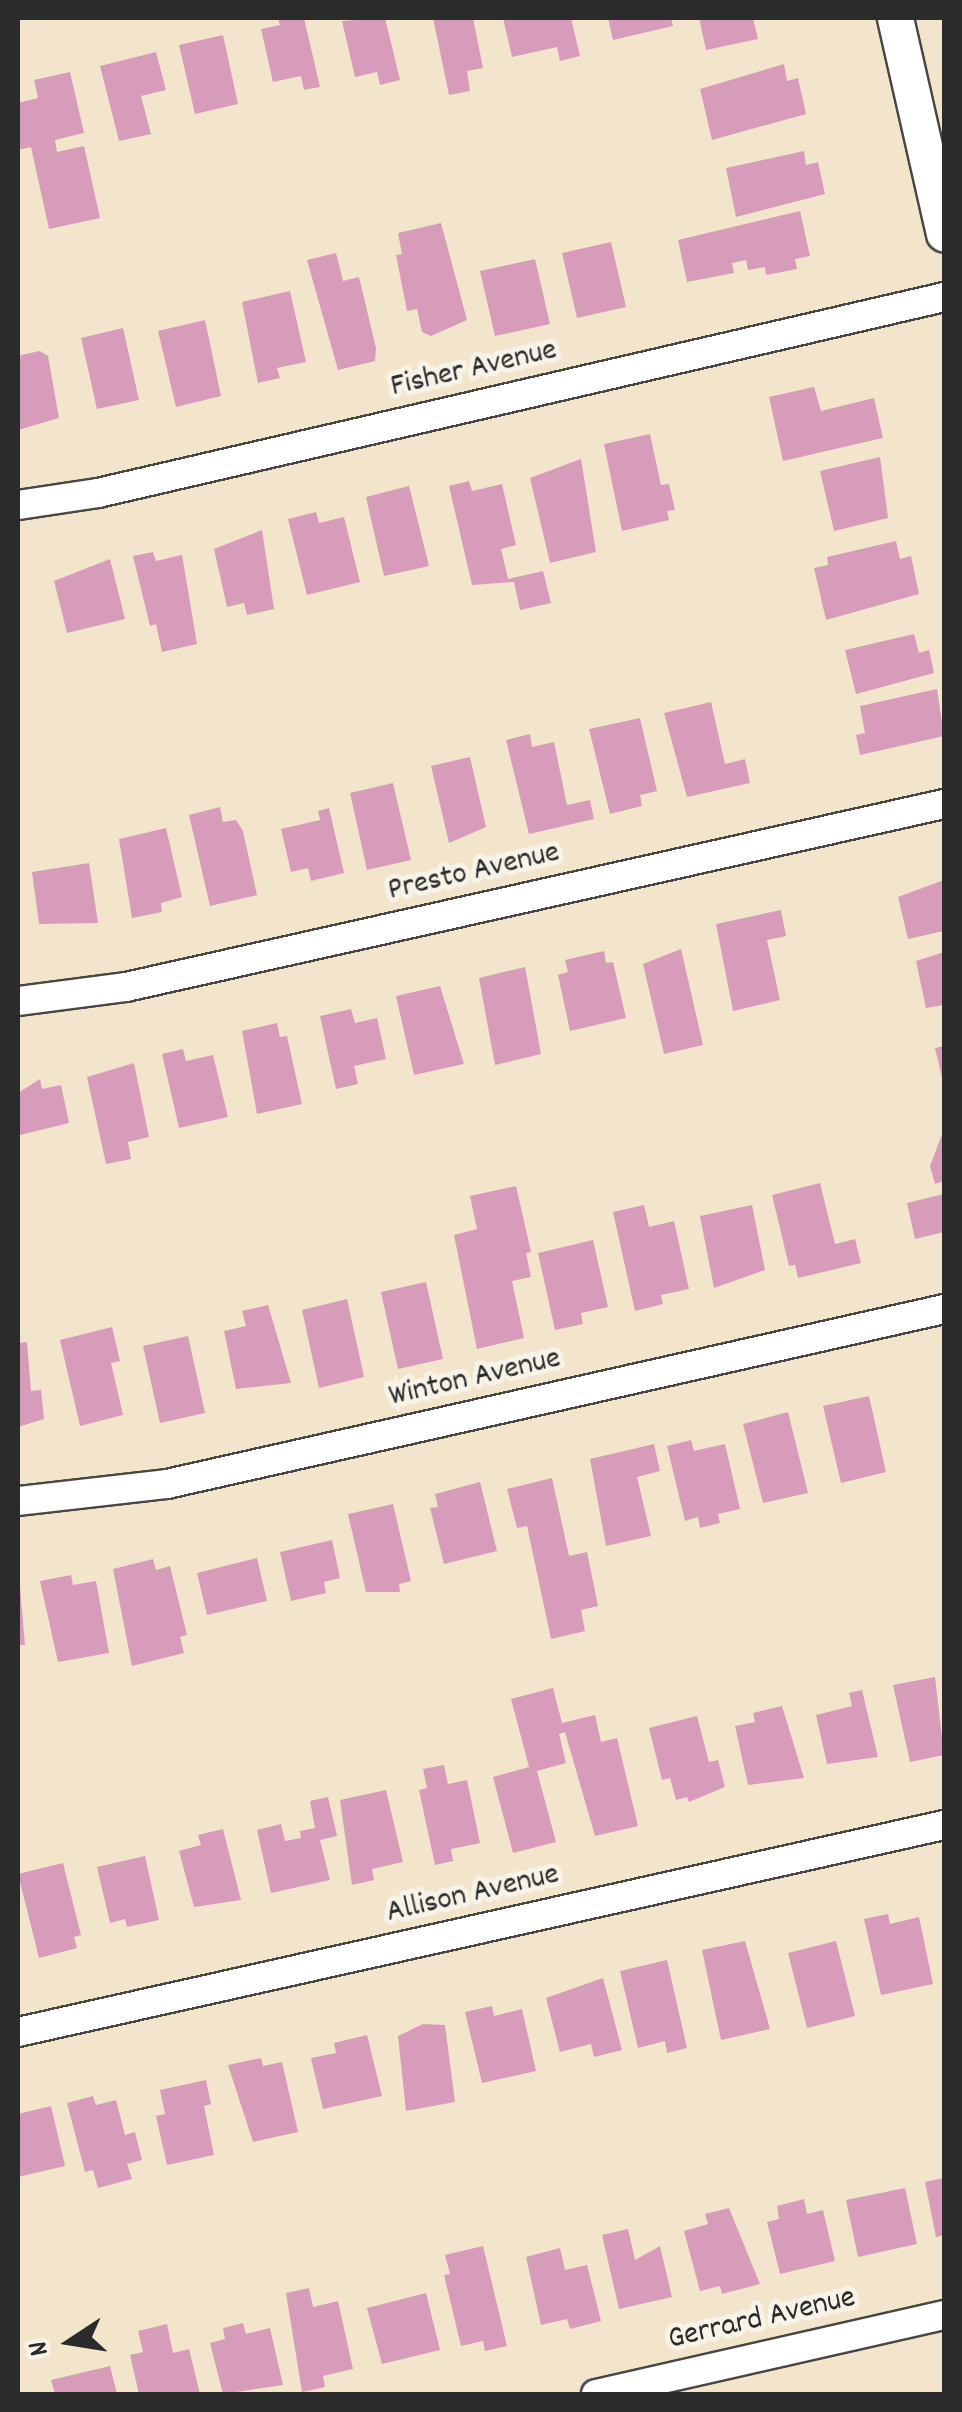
<!DOCTYPE html>
<style>
body{margin:0}
#map{position:relative;width:962px;height:2412px;overflow:hidden;background:#f2e5cc;font-family:Dekko,sans-serif}
div>[style]{position:absolute}
.building>*{inset:0;background:#d89cbb}
.roads{filter:drop-shadow(2px 0 #494743) drop-shadow(-2px 0 #494743) drop-shadow(0 2px #494743) drop-shadow(0 -2px #494743)}
.minor>*{height:28px;margin:-14px;padding:0 14px;transform-origin:14px;border-radius:14px;background:#fff}
.tertiary>*{height:35px;margin:-17.5px;padding:0 17.5px;transform-origin:17.5px;border-radius:17.5px;background:#fff}
span{translate:-50% -50%;white-space:nowrap;text-align:center;line-height:1.15;-webkit-text-stroke:10px #f7f3e8;paint-order:stroke}
.street-label{font-size:32px;color:#2b2b2b}
.frame{position:absolute;inset:0;border:20px solid #2b2b2b;pointer-events:none}
.north{position:absolute;left:20px;top:2292px;width:100px;height:100px;-webkit-text-stroke:8px #f7f3e8;paint-order:stroke;rotate:258deg;font-size:28px;font-weight:700;line-height:40px;text-align:center;color:#2b2b2b}
.north::after{content:'';display:block;margin:auto;width:35px;height:45px;background:#2b2b2b;clip-path:polygon(50% 0,100% 100%,50% 72%,0 100%)}
</style>
<div id="map">
<div class="building">
<i style="clip-path:polygon(278px 18px,304px 18px,320px 87px,304px 90px,301px 76px,273px 82px,261px 29px,280px 25px)"></i>
<i style="clip-path:polygon(385px 18px,400px 80px,380px 85px,377px 72px,355px 77px,342px 21px)"></i>
<i style="clip-path:polygon(433px 18px,473px 18px,483px 68px,467px 71px,470px 91px,449px 95px)"></i>
<i style="clip-path:polygon(503px 18px,571px 18px,580px 56px,560px 61px,557px 47px,512px 57px)"></i>
<i style="clip-path:polygon(608px 18px,671px 18px,673px 26px,613px 40px)"></i>
<i style="clip-path:polygon(699px 18px,753px 18px,758px 39px,706px 50px)"></i>
<i style="clip-path:polygon(223px 35px,238px 104px,195px 114px,179px 45px)"></i>
<i style="clip-path:polygon(156px 52px,166px 90px,141px 96px,151px 134px,119px 141px,100px 66px)"></i>
<i style="clip-path:polygon(784px 64px,787px 81px,798px 78px,806px 114px,712px 140px,700px 89px)"></i>
<i style="clip-path:polygon(70px 72px,84px 133px,55px 140px,57px 152px,84px 146px,100px 218px,49px 229px,31px 147px,18px 150px,18px 103px,38px 98px,34px 80px)"></i>
<i style="clip-path:polygon(804px 151px,806px 165px,818px 162px,825px 194px,736px 217px,726px 168px)"></i>
<i style="clip-path:polygon(800px 211px,810px 256px,795px 259px,797px 269px,766px 275px,765px 267px,748px 270px,746px 260px,732px 263px,734px 273px,687px 282px,678px 240px)"></i>
<i style="clip-path:polygon(441px 223px,467px 320px,431px 336px,422px 332px,417px 309px,407px 311px,396px 255px,402px 254px,398px 233px)"></i>
<i style="clip-path:polygon(611px 242px,626px 307px,577px 318px,562px 253px)"></i>
<i style="clip-path:polygon(336px 253px,343px 281px,359px 277px,376px 348px,375px 361px,338px 370px,307px 260px)"></i>
<i style="clip-path:polygon(535px 259px,550px 324px,495px 336px,480px 271px)"></i>
<i style="clip-path:polygon(290px 291px,306px 362px,277px 368px,280px 378px,258px 383px,242px 302px)"></i>
<i style="clip-path:polygon(205px 320px,221px 396px,176px 407px,158px 331px)"></i>
<i style="clip-path:polygon(123px 328px,139px 400px,97px 409px,81px 338px)"></i>
<i style="clip-path:polygon(40px 351px,48px 356px,59px 418px,18px 430px,18px 363px,21px 355px)"></i>
<i style="clip-path:polygon(814px 387px,821px 411px,874px 398px,883px 438px,783px 461px,769px 397px)"></i>
<i style="clip-path:polygon(650px 434px,661px 485px,669px 484px,675px 510px,667px 511px,669px 520px,622px 531px,604px 444px)"></i>
<i style="clip-path:polygon(880px 457px,888px 518px,834px 531px,820px 471px)"></i>
<i style="clip-path:polygon(581px 459px,596px 552px,550px 563px,530px 478px)"></i>
<i style="clip-path:polygon(469px 481px,472px 491px,502px 484px,516px 545px,501px 549px,508px 579px,543px 571px,551px 603px,520px 610px,514px 582px,472px 585px,449px 486px)"></i>
<i style="clip-path:polygon(409px 486px,429px 566px,384px 576px,366px 497px)"></i>
<i style="clip-path:polygon(316px 512px,319px 523px,344px 517px,360px 582px,307px 595px,288px 519px)"></i>
<i style="clip-path:polygon(262px 530px,274px 609px,247px 615px,244px 603px,227px 607px,214px 549px)"></i>
<i style="clip-path:polygon(896px 541px,900px 559px,911px 556px,919px 594px,826px 620px,814px 568px,828px 565px,827px 557px)"></i>
<i style="clip-path:polygon(153px 552px,156px 561px,182px 555px,197px 644px,162px 652px,156px 624px,150px 626px,133px 556px)"></i>
<i style="clip-path:polygon(110px 559px,125px 619px,67px 633px,54px 581px)"></i>
<i style="clip-path:polygon(914px 634px,919px 653px,929px 650px,934px 673px,856px 694px,845px 650px)"></i>
<i style="clip-path:polygon(937px 689px,944px 736px,860px 755px,856px 735px,865px 733px,860px 706px)"></i>
<i style="clip-path:polygon(711px 702px,725px 764px,745px 759px,750px 783px,687px 797px,664px 713px)"></i>
<i style="clip-path:polygon(640px 718px,657px 791px,640px 795px,642px 806px,610px 814px,589px 729px)"></i>
<i style="clip-path:polygon(530px 734px,532px 747px,554px 742px,567px 805px,590px 800px,594px 819px,529px 834px,506px 740px)"></i>
<i style="clip-path:polygon(470px 757px,486px 827px,449px 843px,431px 766px)"></i>
<i style="clip-path:polygon(393px 783px,411px 860px,367px 870px,350px 793px)"></i>
<i style="clip-path:polygon(220px 807px,223px 822px,236px 820px,243px 831px,257px 895px,210px 906px,189px 815px)"></i>
<i style="clip-path:polygon(329px 808px,344px 873px,311px 881px,308px 868px,291px 872px,281px 829px,320px 820px,318px 811px)"></i>
<i style="clip-path:polygon(166px 828px,182px 897px,161px 903px,162px 912px,132px 918px,119px 839px)"></i>
<i style="clip-path:polygon(89px 863px,98px 923px,39px 924px,32px 872px)"></i>
<i style="clip-path:polygon(944px 880px,944px 931px,908px 939px,898px 897px)"></i>
<i style="clip-path:polygon(781px 910px,786px 936px,767px 940px,780px 1000px,733px 1011px,716px 924px)"></i>
<i style="clip-path:polygon(681px 949px,703px 1045px,664px 1054px,643px 964px)"></i>
<i style="clip-path:polygon(604px 951px,606px 963px,613px 962px,626px 1018px,570px 1031px,558px 975px,568px 972px,565px 960px)"></i>
<i style="clip-path:polygon(944px 952px,944px 1005px,926px 1008px,916px 961px)"></i>
<i style="clip-path:polygon(525px 967px,541px 1054px,495px 1065px,479px 978px)"></i>
<i style="clip-path:polygon(440px 986px,464px 1064px,414px 1075px,396px 996px)"></i>
<i style="clip-path:polygon(351px 1009px,355px 1023px,377px 1018px,386px 1059px,354px 1066px,358px 1084px,336px 1089px,320px 1016px)"></i>
<i style="clip-path:polygon(277px 1023px,280px 1037px,287px 1036px,302px 1104px,257px 1114px,242px 1031px)"></i>
<i style="clip-path:polygon(944px 1046px,944px 1081px,943px 1082px,935px 1048px)"></i>
<i style="clip-path:polygon(183px 1049px,186px 1061px,213px 1055px,228px 1117px,179px 1128px,162px 1054px)"></i>
<i style="clip-path:polygon(134px 1063px,149px 1137px,128px 1142px,131px 1159px,106px 1164px,87px 1077px)"></i>
<i style="clip-path:polygon(40px 1079px,42px 1089px,61px 1085px,69px 1123px,20px 1135px,18px 1093px)"></i>
<i style="clip-path:polygon(944px 1129px,944px 1181px,935px 1184px,930px 1166px)"></i>
<i style="clip-path:polygon(820px 1183px,835px 1244px,855px 1239px,861px 1263px,798px 1278px,795px 1265px,789px 1266px,772px 1195px)"></i>
<i style="clip-path:polygon(516px 1186px,531px 1252px,526px 1253px,531px 1277px,512px 1281px,524px 1338px,477px 1349px,454px 1235px,477px 1229px,470px 1196px)"></i>
<i style="clip-path:polygon(944px 1194px,944px 1232px,915px 1239px,907px 1203px)"></i>
<i style="clip-path:polygon(644px 1205px,649px 1227px,674px 1221px,689px 1289px,661px 1295px,663px 1304px,635px 1311px,613px 1212px)"></i>
<i style="clip-path:polygon(752px 1205px,765px 1270px,714px 1288px,700px 1216px)"></i>
<i style="clip-path:polygon(593px 1240px,608px 1307px,581px 1313px,583px 1324px,555px 1330px,538px 1253px)"></i>
<i style="clip-path:polygon(426px 1282px,443px 1359px,398px 1369px,381px 1292px)"></i>
<i style="clip-path:polygon(347px 1299px,364px 1377px,319px 1388px,302px 1310px)"></i>
<i style="clip-path:polygon(268px 1305px,291px 1383px,236px 1389px,224px 1331px,246px 1326px,242px 1311px)"></i>
<i style="clip-path:polygon(112px 1327px,120px 1361px,111px 1363px,123px 1415px,80px 1426px,60px 1340px)"></i>
<i style="clip-path:polygon(188px 1336px,205px 1413px,160px 1423px,143px 1346px)"></i>
<i style="clip-path:polygon(27px 1342px,31px 1391px,41px 1390px,44px 1419px,18px 1427px,18px 1343px)"></i>
<i style="clip-path:polygon(869px 1396px,886px 1472px,841px 1483px,823px 1406px)"></i>
<i style="clip-path:polygon(788px 1412px,808px 1493px,763px 1503px,743px 1424px)"></i>
<i style="clip-path:polygon(691px 1440px,694px 1451px,725px 1444px,740px 1509px,718px 1514px,720px 1523px,700px 1528px,698px 1517px,685px 1521px,667px 1446px)"></i>
<i style="clip-path:polygon(654px 1444px,660px 1471px,637px 1477px,651px 1536px,606px 1546px,590px 1459px)"></i>
<i style="clip-path:polygon(552px 1478px,569px 1556px,587px 1552px,598px 1606px,581px 1610px,585px 1631px,551px 1639px,527px 1526px,517px 1528px,507px 1489px)"></i>
<i style="clip-path:polygon(480px 1482px,497px 1551px,444px 1564px,430px 1508px,438px 1507px,435px 1494px)"></i>
<i style="clip-path:polygon(393px 1504px,411px 1581px,399px 1584px,400px 1592px,366px 1592px,348px 1514px)"></i>
<i style="clip-path:polygon(332px 1540px,340px 1578px,324px 1582px,326px 1593px,291px 1601px,280px 1552px)"></i>
<i style="clip-path:polygon(257px 1558px,267px 1601px,207px 1615px,197px 1573px)"></i>
<i style="clip-path:polygon(153px 1559px,156px 1570px,170px 1566px,187px 1635px,180px 1637px,184px 1653px,132px 1666px,113px 1569px)"></i>
<i style="clip-path:polygon(18px 1564px,25px 1645px,18px 1645px)"></i>
<i style="clip-path:polygon(71px 1575px,73px 1585px,96px 1581px,109px 1653px,58px 1662px,40px 1581px)"></i>
<i style="clip-path:polygon(935px 1677px,944px 1755px,910px 1762px,893px 1685px)"></i>
<i style="clip-path:polygon(553px 1688px,562px 1723px,595px 1715px,601px 1742px,617px 1738px,638px 1826px,595px 1836px,565px 1732px,559px 1734px,566px 1763px,537px 1771px,556px 1842px,513px 1853px,493px 1777px,529px 1767px,511px 1699px)"></i>
<i style="clip-path:polygon(862px 1690px,878px 1757px,827px 1764px,816px 1715px,852px 1706px,849px 1693px)"></i>
<i style="clip-path:polygon(782px 1706px,804px 1778px,748px 1785px,735px 1726px,755px 1722px,753px 1713px)"></i>
<i style="clip-path:polygon(697px 1716px,709px 1762px,718px 1760px,725px 1787px,689px 1802px,687px 1797px,676px 1800px,670px 1778px,662px 1780px,649px 1728px)"></i>
<i style="clip-path:polygon(444px 1765px,448px 1784px,467px 1780px,480px 1843px,451px 1849px,453px 1861px,435px 1865px,419px 1790px,427px 1788px,423px 1769px)"></i>
<i style="clip-path:polygon(386px 1790px,403px 1862px,372px 1869px,374px 1880px,352px 1885px,340px 1800px)"></i>
<i style="clip-path:polygon(328px 1797px,337px 1836px,320px 1840px,330px 1880px,271px 1893px,257px 1830px,281px 1824px,285px 1841px,301px 1838px,300px 1831px,315px 1828px,310px 1801px)"></i>
<i style="clip-path:polygon(223px 1829px,241px 1900px,194px 1907px,179px 1851px,201px 1845px,198px 1835px)"></i>
<i style="clip-path:polygon(145px 1856px,159px 1920px,127px 1927px,125px 1919px,110px 1923px,97px 1867px)"></i>
<i style="clip-path:polygon(63px 1863px,81px 1935px,74px 1937px,77px 1948px,39px 1958px,18px 1874px)"></i>
<i style="clip-path:polygon(888px 1914px,890px 1924px,919px 1917px,933px 1984px,881px 1995px,864px 1919px)"></i>
<i style="clip-path:polygon(745px 1941px,770px 2029px,721px 2040px,702px 1950px)"></i>
<i style="clip-path:polygon(836px 1941px,855px 2016px,807px 2028px,788px 1953px)"></i>
<i style="clip-path:polygon(667px 1960px,687px 2048px,667px 2053px,665px 2041px,638px 2048px,620px 1971px)"></i>
<i style="clip-path:polygon(603px 1978px,622px 2050px,594px 2057px,591px 2044px,560px 2052px,546px 1998px)"></i>
<i style="clip-path:polygon(492px 2006px,494px 2016px,522px 2009px,536px 2071px,482px 2083px,465px 2012px)"></i>
<i style="clip-path:polygon(423px 2024px,445px 2025px,455px 2102px,406px 2111px,398px 2036px)"></i>
<i style="clip-path:polygon(367px 2035px,382px 2096px,323px 2109px,311px 2058px,336px 2053px,334px 2043px)"></i>
<i style="clip-path:polygon(261px 2058px,263px 2066px,282px 2062px,298px 2132px,253px 2142px,228px 2065px)"></i>
<i style="clip-path:polygon(206px 2080px,211px 2104px,204px 2106px,214px 2155px,167px 2165px,156px 2116px,165px 2114px,160px 2090px)"></i>
<i style="clip-path:polygon(93px 2096px,96px 2105px,116px 2100px,125px 2135px,135px 2132px,142px 2160px,127px 2164px,132px 2179px,98px 2188px,93px 2170px,85px 2172px,67px 2103px)"></i>
<i style="clip-path:polygon(51px 2106px,65px 2166px,18px 2177px,18px 2114px)"></i>
<i style="clip-path:polygon(944px 2178px,944px 2235px,936px 2237px,925px 2182px)"></i>
<i style="clip-path:polygon(905px 2188px,917px 2244px,858px 2257px,846px 2200px)"></i>
<i style="clip-path:polygon(804px 2199px,807px 2214px,823px 2210px,835px 2261px,780px 2274px,767px 2222px,779px 2219px,777px 2206px)"></i>
<i style="clip-path:polygon(729px 2208px,760px 2284px,722px 2294px,720px 2286px,700px 2291px,684px 2231px,708px 2224px,705px 2214px)"></i>
<i style="clip-path:polygon(628px 2229px,635px 2260px,660px 2246px,672px 2297px,619px 2309px,602px 2235px)"></i>
<i style="clip-path:polygon(483px 2246px,507px 2346px,485px 2351px,483px 2341px,461px 2346px,444px 2275px,450px 2274px,445px 2255px)"></i>
<i style="clip-path:polygon(560px 2248px,565px 2270px,587px 2265px,601px 2321px,570px 2329px,567px 2319px,541px 2325px,526px 2257px)"></i>
<i style="clip-path:polygon(309px 2288px,313px 2307px,338px 2301px,353px 2369px,323px 2376px,325px 2387px,302px 2392px,286px 2293px)"></i>
<i style="clip-path:polygon(426px 2293px,440px 2350px,382px 2364px,367px 2308px)"></i>
<i style="clip-path:polygon(243px 2323px,246px 2334px,270px 2328px,283px 2385px,223px 2394px,210px 2343px,225px 2339px,223px 2328px)"></i>
<i style="clip-path:polygon(167px 2324px,173px 2353px,189px 2349px,200px 2394px,139px 2394px,130px 2355px,143px 2352px,138px 2331px)"></i>
<i style="clip-path:polygon(110px 2366px,117px 2394px,55px 2394px,51px 2380px)"></i>
</div>
<div class="roads">
<div class="minor">
<i style="left:18px;top:505px;width:81px;rotate:-8.5deg"></i>
<i style="left:98px;top:493px;width:868px;rotate:-13.04deg"></i>
<i style="left:18px;top:1001px;width:109px;rotate:-7.4deg"></i>
<i style="left:126px;top:987px;width:838px;rotate:-12.61deg"></i>
<i style="left:18px;top:1501px;width:150px;rotate:-6.5deg"></i>
<i style="left:167px;top:1484px;width:796px;rotate:-12.69deg"></i>
<i style="left:18px;top:2032px;width:949px;rotate:-12.6deg"></i>
<i style="left:596px;top:2394px;width:357px;rotate:-12.8deg"></i>
</div>
<div class="tertiary">
<i style="left:895px;top:18px;width:221px;rotate:77.2deg"></i>
</div>
</div>
<div class="street-label">
<span style="left:474px;top:370px;rotate:-13deg">Fisher Avenue</span>
<span style="left:474px;top:873px;rotate:-13deg">Presto Avenue</span>
<span style="left:475px;top:1379px;rotate:-13deg">Winton Avenue</span>
<span style="left:473px;top:1895px;rotate:-13deg">Allison Avenue</span>
<span style="left:762px;top:2320px;rotate:-13deg">Gerrard Avenue</span>
</div>
<div class="frame"></div>
<div class="north">N</div>
</div>
